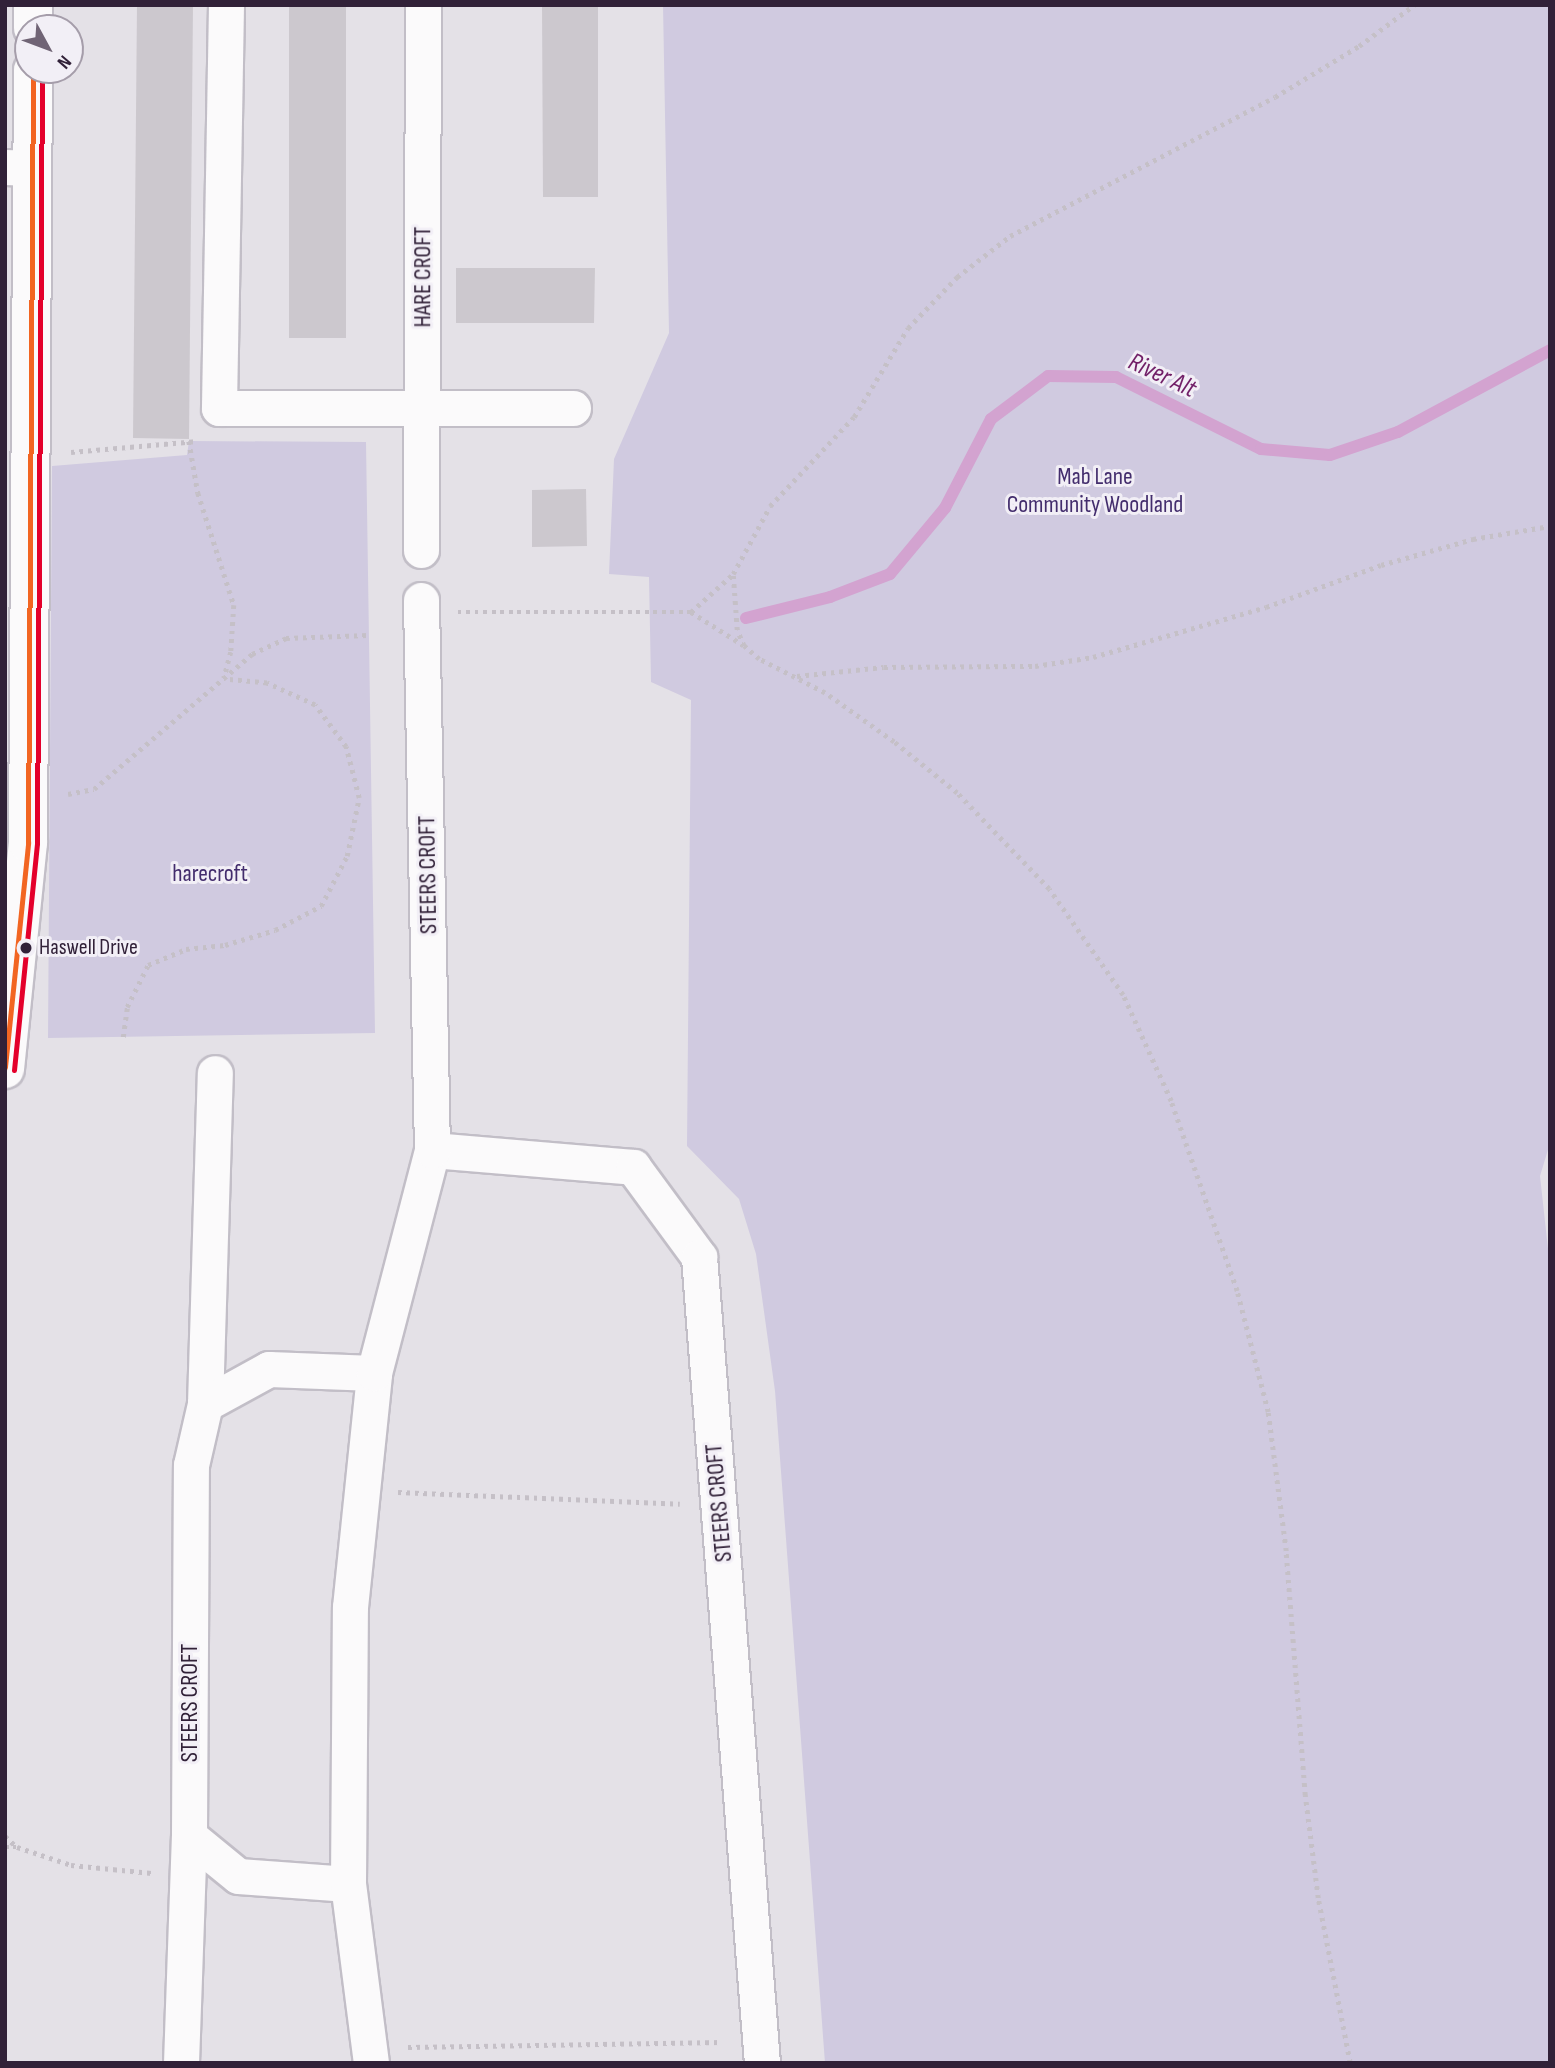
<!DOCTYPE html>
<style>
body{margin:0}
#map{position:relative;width:1555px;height:2068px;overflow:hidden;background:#e4e1e7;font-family:"Sofia Sans Condensed",sans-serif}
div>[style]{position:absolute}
.green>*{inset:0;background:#d0cae0}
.stream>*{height:12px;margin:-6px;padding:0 6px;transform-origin:6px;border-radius:6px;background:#d3a3d0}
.building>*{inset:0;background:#ccc8ce}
.path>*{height:4.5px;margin-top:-2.25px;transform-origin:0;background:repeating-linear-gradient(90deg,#c5c0c7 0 3.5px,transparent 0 8.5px)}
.roads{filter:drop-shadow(2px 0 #c2bec7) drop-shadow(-2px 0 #c2bec7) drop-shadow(0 2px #c2bec7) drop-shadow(0 -2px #c2bec7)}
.street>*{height:35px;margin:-17.5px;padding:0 17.5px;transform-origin:17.5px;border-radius:17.5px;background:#fbfafb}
.secondary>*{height:38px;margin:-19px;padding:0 19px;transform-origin:19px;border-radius:19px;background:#fbfafb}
.bus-1>*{height:5px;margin:-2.5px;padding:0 2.5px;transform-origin:2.5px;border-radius:2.5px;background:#f26522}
.bus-2>*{height:5px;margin:-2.5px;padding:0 2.5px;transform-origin:2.5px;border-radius:2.5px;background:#e4002b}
.dots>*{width:19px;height:19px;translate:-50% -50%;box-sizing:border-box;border:4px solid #f2eff6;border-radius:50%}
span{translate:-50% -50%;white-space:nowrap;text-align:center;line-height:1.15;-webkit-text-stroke:6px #f2eff6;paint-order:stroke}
.bus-label{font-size:22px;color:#312138}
.left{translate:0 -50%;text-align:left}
.street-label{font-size:24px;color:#312138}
.park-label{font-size:24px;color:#432d6d}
.water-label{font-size:26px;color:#711f67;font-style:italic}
.frame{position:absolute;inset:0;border:7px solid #312138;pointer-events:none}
.north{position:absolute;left:14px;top:14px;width:70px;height:70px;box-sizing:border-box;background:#f2eff6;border:2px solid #a59daa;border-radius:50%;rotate:131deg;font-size:19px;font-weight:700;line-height:28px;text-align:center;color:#312138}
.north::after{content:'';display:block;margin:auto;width:24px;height:32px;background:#706475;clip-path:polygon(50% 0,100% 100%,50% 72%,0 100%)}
</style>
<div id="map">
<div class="green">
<i style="clip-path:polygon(663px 5px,1550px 5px,1550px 1143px,1540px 1176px,1550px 1267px,1550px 2063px,825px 2063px,775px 1391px,756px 1254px,739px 1199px,687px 1146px,691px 700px,651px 682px,649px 577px,609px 574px,614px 459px,669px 333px)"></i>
<i style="clip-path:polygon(189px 441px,366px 442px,375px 1033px,48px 1038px,52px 466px,187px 455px)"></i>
</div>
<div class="stream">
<i style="left:746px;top:618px;width:87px;rotate:-14deg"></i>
<i style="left:830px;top:597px;width:64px;rotate:-21deg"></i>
<i style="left:890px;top:574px;width:86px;rotate:-50.2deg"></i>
<i style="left:945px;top:508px;width:100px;rotate:-62.7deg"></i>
<i style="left:991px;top:419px;width:71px;rotate:-37deg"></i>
<i style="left:1048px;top:376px;width:68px;rotate:0.8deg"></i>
<i style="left:1116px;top:377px;width:162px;rotate:26.4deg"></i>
<i style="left:1261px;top:449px;width:69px;rotate:5deg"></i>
<i style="left:1330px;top:455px;width:72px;rotate:-18.7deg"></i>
<i style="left:1398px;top:432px;width:173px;rotate:-28.3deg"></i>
</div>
<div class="building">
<i style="clip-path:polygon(137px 5px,193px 5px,189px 439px,133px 438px)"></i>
<i style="clip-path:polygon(289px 5px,346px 5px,346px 338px,289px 338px)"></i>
<i style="clip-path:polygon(542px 5px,598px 5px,598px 197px,543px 197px)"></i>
<i style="clip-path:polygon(456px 268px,595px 268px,594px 323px,456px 323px)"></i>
<i style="clip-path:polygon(586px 489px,587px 546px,532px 547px,532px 490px)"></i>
</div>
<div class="path">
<i style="left:189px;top:441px;width:53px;rotate:80.2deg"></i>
<i style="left:198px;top:493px;width:118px;rotate:72.2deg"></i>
<i style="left:234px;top:605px;width:47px;rotate:93.7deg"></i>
<i style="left:231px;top:652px;width:27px;rotate:105deg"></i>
<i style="left:71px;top:452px;width:127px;rotate:-5deg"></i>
<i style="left:458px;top:612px;width:233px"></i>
<i style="left:691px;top:612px;width:62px;rotate:32.4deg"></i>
<i style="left:691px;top:612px;width:55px;rotate:-42.1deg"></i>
<i style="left:797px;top:676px;width:87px;rotate:-5.9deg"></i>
<i style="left:884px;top:667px;width:151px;rotate:-0.4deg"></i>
<i style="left:1035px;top:666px;width:59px;rotate:-8.8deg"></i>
<i style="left:1093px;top:657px;width:180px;rotate:-16.1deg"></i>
<i style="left:1266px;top:607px;width:122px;rotate:-20.1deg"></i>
<i style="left:1381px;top:565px;width:96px;rotate:-15.8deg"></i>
<i style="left:1473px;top:539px;width:78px;rotate:-9.6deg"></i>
<i style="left:68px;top:794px;width:26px;rotate:-11deg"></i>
<i style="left:94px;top:789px;width:208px;rotate:-40.5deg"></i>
<i style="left:252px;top:654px;width:38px;rotate:-25deg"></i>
<i style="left:286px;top:638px;width:82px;rotate:-2.1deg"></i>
<i style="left:123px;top:1037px;width:30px;rotate:-82deg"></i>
<i style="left:127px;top:1007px;width:47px;rotate:-63.4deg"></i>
<i style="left:148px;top:965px;width:41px;rotate:-22.8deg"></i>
<i style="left:186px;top:949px;width:39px;rotate:-6deg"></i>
<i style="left:225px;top:945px;width:52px;rotate:-16.7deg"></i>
<i style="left:275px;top:930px;width:52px;rotate:-27.6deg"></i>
<i style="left:321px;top:906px;width:56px;rotate:-62.5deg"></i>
<i style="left:347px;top:856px;width:59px;rotate:-78.3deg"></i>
<i style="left:359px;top:798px;width:53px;rotate:-104.3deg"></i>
<i style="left:346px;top:747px;width:52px;rotate:-126.4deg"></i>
<i style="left:315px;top:705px;width:53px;rotate:-155.4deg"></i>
<i style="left:267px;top:683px;width:43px;rotate:-174.7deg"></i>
<i style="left:398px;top:1492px;width:282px;rotate:2.4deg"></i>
<i style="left:5px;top:1836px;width:16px;rotate:43deg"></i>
<i style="left:17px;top:1847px;width:57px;rotate:18.4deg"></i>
<i style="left:71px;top:1865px;width:81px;rotate:5.6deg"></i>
<i style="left:5px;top:1847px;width:11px"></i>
<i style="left:408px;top:2047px;width:314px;rotate:-0.9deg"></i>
<i style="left:1350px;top:2063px;width:168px;rotate:-101deg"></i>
<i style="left:1318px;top:1898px;width:104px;rotate:-97.2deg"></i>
<i style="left:1305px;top:1795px;width:245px;rotate:-94.5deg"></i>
<i style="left:1286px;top:1551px;width:140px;rotate:-97.4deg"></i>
<i style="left:1268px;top:1412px;width:125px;rotate:-104.4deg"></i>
<i style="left:1237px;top:1291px;width:201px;rotate:-109.2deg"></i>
<i style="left:1171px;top:1101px;width:116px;rotate:-114.4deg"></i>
<i style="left:1123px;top:995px;width:129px;rotate:-124.9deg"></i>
<i style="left:1049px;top:889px;width:133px;rotate:-133.8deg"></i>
<i style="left:957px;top:793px;width:81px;rotate:-141deg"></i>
<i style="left:894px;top:742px;width:85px;rotate:-144.6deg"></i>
<i style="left:825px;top:693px;width:74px;rotate:-152.7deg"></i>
<i style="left:759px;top:659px;width:20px;rotate:-139deg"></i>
<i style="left:744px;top:646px;width:17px;rotate:-114deg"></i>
<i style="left:737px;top:630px;width:56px;rotate:-94.1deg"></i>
<i style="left:733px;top:574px;width:77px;rotate:-61.4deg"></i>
<i style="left:770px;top:506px;width:122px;rotate:-46.7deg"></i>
<i style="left:854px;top:417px;width:104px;rotate:-58.8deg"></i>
<i style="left:908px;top:328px;width:71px;rotate:-46.1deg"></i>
<i style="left:957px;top:277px;width:67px;rotate:-37.7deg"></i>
<i style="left:1010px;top:236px;width:299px;rotate:-27.7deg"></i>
<i style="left:1275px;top:97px;width:98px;rotate:-31.3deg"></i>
<i style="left:1359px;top:46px;width:69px;rotate:-36.7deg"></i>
</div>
<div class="roads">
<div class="street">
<i style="left:226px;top:5px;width:403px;rotate:91deg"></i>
<i style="left:219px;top:408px;width:354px"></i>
<i style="left:5px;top:167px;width:28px;rotate:2deg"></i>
<i style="left:421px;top:550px;width:545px;rotate:-89.79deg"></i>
<i style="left:432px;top:1150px;width:202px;rotate:4.8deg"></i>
<i style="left:633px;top:1167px;width:112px;rotate:53.7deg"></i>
<i style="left:699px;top:1257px;width:808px;rotate:85.53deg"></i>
<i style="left:205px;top:1404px;width:331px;rotate:-88.3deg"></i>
<i style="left:348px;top:1884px;width:110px;rotate:-175.8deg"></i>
<i style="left:238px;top:1876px;width:63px;rotate:-140.8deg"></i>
<i style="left:189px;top:1836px;width:371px;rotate:-89.7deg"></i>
<i style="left:191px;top:1465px;width:63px;rotate:-77.1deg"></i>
<i style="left:205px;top:1404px;width:73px;rotate:-28.7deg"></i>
<i style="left:269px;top:1369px;width:105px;rotate:2.2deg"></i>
<i style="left:181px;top:2063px;width:227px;rotate:-88deg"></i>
<i style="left:371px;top:2063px;width:180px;rotate:-97.3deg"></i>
<i style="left:348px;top:1884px;width:277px;rotate:-89.6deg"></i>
<i style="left:350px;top:1607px;width:235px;rotate:-84.1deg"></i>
<i style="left:374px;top:1373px;width:230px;rotate:-75.4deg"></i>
<i style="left:432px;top:1150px;width:550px;rotate:-91.15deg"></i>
</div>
<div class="secondary">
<i style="left:33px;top:28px;width:23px;rotate:-90deg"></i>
<i style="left:5px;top:1069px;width:227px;rotate:-84.2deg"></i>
<i style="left:28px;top:843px;width:773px;rotate:-89.63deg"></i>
</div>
</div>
<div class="bus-1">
<i style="left:5px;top:1067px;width:225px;rotate:-84.1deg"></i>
<i style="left:28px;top:843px;width:773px;rotate:-89.63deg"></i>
</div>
<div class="bus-2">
<i style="left:14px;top:1070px;width:228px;rotate:-84.2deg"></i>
<i style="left:37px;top:843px;width:773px;rotate:-89.63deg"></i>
</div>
<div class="dots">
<i style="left:26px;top:948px;background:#312138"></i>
</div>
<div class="bus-label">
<span class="left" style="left:39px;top:948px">Haswell Drive</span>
</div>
<div class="street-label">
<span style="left:423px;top:277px;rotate:-90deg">HARE CROFT</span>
<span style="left:428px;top:875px;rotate:-91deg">STEERS CROFT</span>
<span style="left:719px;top:1503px;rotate:-95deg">STEERS CROFT</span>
<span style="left:190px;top:1703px;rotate:-90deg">STEERS CROFT</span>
</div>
<div class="park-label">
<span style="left:1095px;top:491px">Mab Lane<br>Community Woodland</span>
<span style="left:210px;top:874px">harecroft</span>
</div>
<div class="water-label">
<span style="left:1162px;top:376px;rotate:25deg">River Alt</span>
</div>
<div class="frame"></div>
<div class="north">N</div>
</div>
